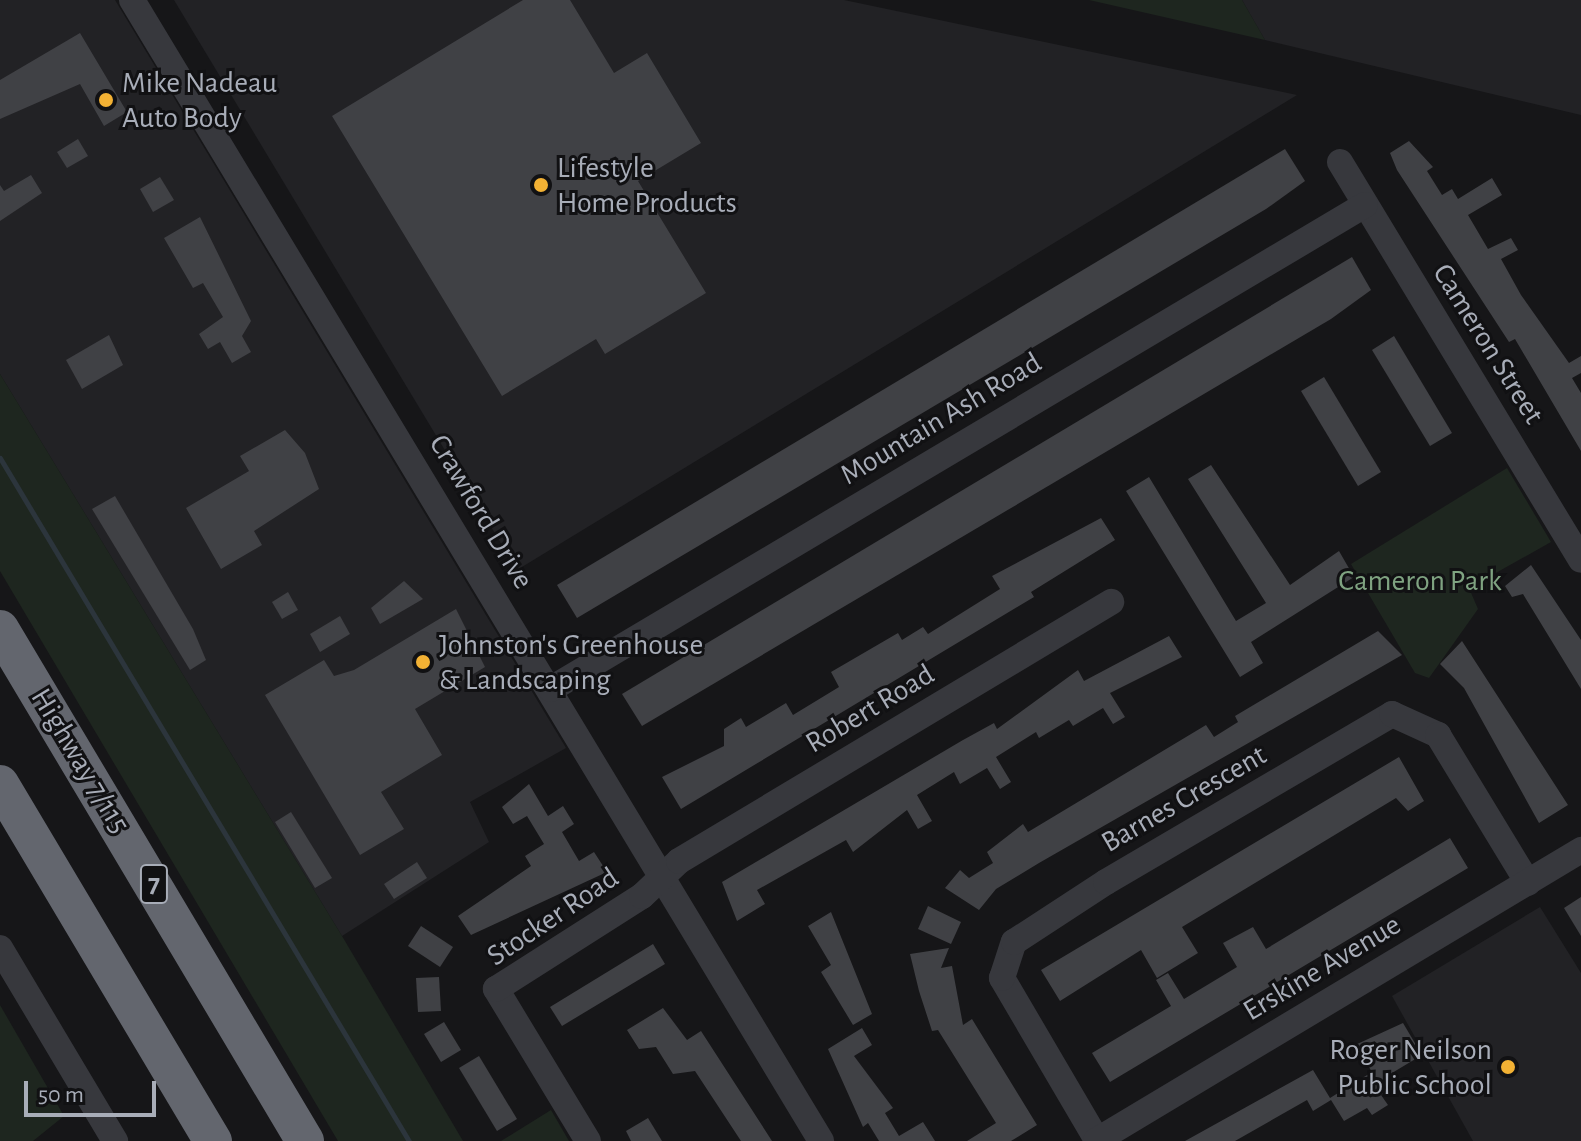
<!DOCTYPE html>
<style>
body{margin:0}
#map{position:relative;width:1581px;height:1141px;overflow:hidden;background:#161618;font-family:"Alegreya Sans",sans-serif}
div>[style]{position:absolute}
.built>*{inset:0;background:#222225}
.green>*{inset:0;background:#1e261f}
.stream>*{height:5px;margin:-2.5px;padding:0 2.5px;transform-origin:2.5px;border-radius:2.5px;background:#2c353c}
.building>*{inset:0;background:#404145}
.minor>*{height:26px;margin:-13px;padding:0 13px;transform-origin:13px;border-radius:13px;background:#37383d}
.highway>*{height:38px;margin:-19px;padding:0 19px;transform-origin:19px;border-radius:19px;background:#63666e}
.dots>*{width:22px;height:22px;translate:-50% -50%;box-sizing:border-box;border:4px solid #111113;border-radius:50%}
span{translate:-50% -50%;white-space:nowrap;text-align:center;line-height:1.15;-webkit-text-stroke:6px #111113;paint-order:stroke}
.shield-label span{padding:2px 6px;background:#111113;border:2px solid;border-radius:6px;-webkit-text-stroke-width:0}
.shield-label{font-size:28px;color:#a8adb8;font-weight:700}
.poi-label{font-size:30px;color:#a8adb8}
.left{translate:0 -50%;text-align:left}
.right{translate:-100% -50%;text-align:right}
.street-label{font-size:30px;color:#a8adb8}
.park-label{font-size:30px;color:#7fa381}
.scale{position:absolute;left:24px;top:1081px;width:132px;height:36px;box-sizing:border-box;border:4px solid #a8adb8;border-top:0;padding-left:10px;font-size:24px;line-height:28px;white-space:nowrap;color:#a8adb8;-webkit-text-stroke:6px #111113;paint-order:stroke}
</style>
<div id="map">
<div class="built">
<i style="clip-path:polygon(0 0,115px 0,566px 748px,470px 802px,489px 842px,342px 936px,0 374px)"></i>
<i style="clip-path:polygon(174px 0,844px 0,1297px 95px,517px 570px)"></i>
<i style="clip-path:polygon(1242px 0,1581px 0,1581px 115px,1265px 40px)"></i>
<i style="clip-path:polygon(1540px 907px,1581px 973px,1581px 1141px,1473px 1141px,1392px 996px)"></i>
</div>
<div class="green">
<i style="clip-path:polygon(1089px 0,1242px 0,1265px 40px)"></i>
<i style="clip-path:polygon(0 374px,342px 936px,463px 1141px,338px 1141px,0 571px)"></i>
<i style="clip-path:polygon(1507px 468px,1551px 542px,1469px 588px,1478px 609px,1429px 678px,1415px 673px,1351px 564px)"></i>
<i style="clip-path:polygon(0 1005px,64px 1116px,33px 1141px,0 1141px)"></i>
<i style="clip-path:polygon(551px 1110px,569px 1141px,501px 1141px)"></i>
</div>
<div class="stream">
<i style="left:0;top:458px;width:796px;rotate:59.09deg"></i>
</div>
<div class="building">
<i style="clip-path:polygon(523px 0,570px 0,614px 73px,647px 53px,701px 143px,638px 181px,706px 293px,605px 354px,596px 339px,502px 396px,332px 116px)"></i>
<i style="clip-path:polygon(80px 33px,127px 112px,104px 126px,80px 84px,0 119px,0 80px)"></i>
<i style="clip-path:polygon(78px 139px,88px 156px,67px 168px,57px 152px)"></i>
<i style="clip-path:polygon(1409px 141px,1433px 167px,1427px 171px,1442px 195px,1452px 189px,1458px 199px,1492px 178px,1502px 195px,1468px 215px,1488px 249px,1511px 238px,1518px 250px,1501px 259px,1521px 295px,1569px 363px,1581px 356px,1581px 373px,1572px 378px,1581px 393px,1581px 451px,1515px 339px,1509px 342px,1397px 170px,1390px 153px)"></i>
<i style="clip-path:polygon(1285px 149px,1305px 181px,1266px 209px,577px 618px,557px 585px)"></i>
<i style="clip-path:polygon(31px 175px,42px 193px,0 221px,0 185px,4px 191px)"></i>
<i style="clip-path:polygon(160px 177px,174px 200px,153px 212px,140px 189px)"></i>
<i style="clip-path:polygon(200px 217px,251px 321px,242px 336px,251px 352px,232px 363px,220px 342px,208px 349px,199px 334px,223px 317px,203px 283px,193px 288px,164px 238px)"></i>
<i style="clip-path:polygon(1352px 257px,1371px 290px,1331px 319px,642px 726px,622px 694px)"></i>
<i style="clip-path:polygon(109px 335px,123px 365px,82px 389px,66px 360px)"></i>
<i style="clip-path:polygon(1394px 336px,1452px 433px,1430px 446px,1372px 350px)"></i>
<i style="clip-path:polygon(1324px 377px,1381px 472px,1358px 486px,1301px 391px)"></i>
<i style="clip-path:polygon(285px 430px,305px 453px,319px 489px,254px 531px,262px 545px,221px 569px,186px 508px,249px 471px,240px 456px)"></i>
<i style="clip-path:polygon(1211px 465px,1290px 585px,1339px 551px,1354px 577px,1251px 642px,1263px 663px,1240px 677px,1126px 491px,1149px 477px,1236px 621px,1266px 603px,1188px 479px)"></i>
<i style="clip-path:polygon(115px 496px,193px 629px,206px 660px,190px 670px,92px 509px)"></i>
<i style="clip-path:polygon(1101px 518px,1115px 540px,1031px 592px,1034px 597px,681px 809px,662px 777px,724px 746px,724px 729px,741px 718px,746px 727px,786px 703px,793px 715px,839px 687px,831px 672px,898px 633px,902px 640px,923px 627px,928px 634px,1000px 589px,992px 576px)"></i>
<i style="clip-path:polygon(1531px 565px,1581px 640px,1581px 689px,1523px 594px,1512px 597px,1505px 586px)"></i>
<i style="clip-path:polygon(404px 581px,423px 599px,380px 624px,371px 608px)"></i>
<i style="clip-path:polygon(288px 592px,298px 610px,282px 619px,272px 602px)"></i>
<i style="clip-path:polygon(456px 609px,485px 667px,415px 709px,442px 755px,381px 792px,404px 829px,360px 855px,265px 695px,324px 660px,334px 676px,354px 670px)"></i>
<i style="clip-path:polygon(340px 616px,350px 634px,320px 652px,310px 634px)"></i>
<i style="clip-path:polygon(1378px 631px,1402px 655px,1039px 863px,996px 889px,979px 910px,945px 888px,960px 870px,969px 878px,993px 863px,987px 852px,1023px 824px,1028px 832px,1206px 725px,1214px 737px,1238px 722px,1235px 716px)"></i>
<i style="clip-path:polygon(1169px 636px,1182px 657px,1110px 693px,1125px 717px,1113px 724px,1103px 708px,1073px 726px,1069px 720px,1039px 738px,1036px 732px,996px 757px,1011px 782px,1000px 789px,987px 768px,960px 784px,954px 772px,917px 795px,932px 821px,918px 829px,907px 810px,853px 852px,846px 840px,757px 890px,765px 904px,737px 921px,722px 882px,963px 740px,994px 723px,997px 729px,1078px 670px,1084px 681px)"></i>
<i style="clip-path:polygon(1462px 641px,1568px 805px,1539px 823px,1464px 688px,1440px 664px)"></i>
<i style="clip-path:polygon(1399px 757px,1424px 801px,1408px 811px,1396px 798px,1182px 927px,1198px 953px,1157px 978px,1141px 950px,1060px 1001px,1041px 970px)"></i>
<i style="clip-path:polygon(529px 784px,548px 816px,563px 806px,574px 824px,562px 832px,579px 861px,594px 852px,607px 872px,471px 935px,458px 916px,531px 866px,525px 856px,544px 844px,527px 816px,513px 824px,502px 807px)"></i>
<i style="clip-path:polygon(291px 812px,332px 878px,315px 888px,275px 822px)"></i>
<i style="clip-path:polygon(1450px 838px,1468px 868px,1110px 1082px,1092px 1053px,1171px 1006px,1156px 980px,1168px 973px,1184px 999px,1237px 967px,1223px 943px,1253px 927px,1266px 949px)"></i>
<i style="clip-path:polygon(417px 862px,427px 878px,394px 899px,384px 884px)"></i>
<i style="clip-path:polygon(1581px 897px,1581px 936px,1564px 908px)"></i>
<i style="clip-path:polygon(928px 906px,961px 922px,951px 944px,918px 929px)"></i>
<i style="clip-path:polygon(831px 912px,872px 1014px,853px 1025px,821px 972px,831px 965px,808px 926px)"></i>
<i style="clip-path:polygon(421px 926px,453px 947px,440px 967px,408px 946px)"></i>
<i style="clip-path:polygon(653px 944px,665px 964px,562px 1026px,550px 1007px)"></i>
<i style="clip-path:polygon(949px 948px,941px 968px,952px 966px,963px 1025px,972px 1019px,1037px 1125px,1011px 1141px,967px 1141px,996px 1123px,938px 1030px,932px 1031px,919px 991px,910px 954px)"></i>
<i style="clip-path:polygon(439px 977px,441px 1011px,418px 1012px,416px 978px)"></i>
<i style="clip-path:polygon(663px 1008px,687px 1040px,701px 1031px,772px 1141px,741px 1141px,695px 1071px,673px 1074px,656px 1047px,639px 1049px,627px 1030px)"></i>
<i style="clip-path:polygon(444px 1022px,461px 1050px,441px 1062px,424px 1034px)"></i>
<i style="clip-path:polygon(1403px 1023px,1422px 1055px,1392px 1073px,1399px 1084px,1381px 1095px,1388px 1105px,1372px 1115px,1367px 1108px,1344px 1121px,1331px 1100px,1313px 1111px,1307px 1100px,1235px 1141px,1185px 1141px,1313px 1070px,1330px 1098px,1372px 1072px,1355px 1045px)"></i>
<i style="clip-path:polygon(862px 1028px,872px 1045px,854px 1056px,893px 1108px,885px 1113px,899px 1136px,923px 1122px,935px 1141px,879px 1141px,868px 1123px,863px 1127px,828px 1049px)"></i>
<i style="clip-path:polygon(479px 1056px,517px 1119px,497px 1131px,459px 1068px)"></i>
<i style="clip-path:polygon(648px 1118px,662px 1141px,631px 1141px,626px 1131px)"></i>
</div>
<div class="minor">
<i style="left:132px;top:0;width:1333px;rotate:58.87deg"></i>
<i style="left:1340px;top:162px;width:465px;rotate:58.8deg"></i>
<i style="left:551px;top:689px;width:947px;rotate:-30.74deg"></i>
<i style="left:0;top:948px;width:225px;rotate:59.2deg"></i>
<i style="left:1097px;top:1140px;width:188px;rotate:-120.4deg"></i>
<i style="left:1002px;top:978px;width:38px;rotate:-72deg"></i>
<i style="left:1014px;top:942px;width:110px;rotate:-33.1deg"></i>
<i style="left:1106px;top:882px;width:332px;rotate:-30.4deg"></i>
<i style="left:1392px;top:714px;width:51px;rotate:24.5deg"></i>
<i style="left:1438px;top:735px;width:173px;rotate:58.7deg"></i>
<i style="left:588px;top:1141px;width:178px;rotate:-121.2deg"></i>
<i style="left:496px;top:989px;width:173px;rotate:-32.5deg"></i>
<i style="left:642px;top:896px;width:51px;rotate:-43.4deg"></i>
<i style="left:679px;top:861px;width:504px;rotate:-30.94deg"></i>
<i style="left:1096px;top:1141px;width:566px;rotate:-30.96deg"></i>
</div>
<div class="highway">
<i style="left:0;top:629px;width:596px;rotate:59.22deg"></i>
<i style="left:0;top:784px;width:416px;rotate:59.2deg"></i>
</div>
<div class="dots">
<i style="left:106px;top:100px;background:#f2b134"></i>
<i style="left:541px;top:185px;background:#f2b134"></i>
<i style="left:423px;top:662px;background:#f2b134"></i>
<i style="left:1508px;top:1067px;background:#f2b134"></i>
</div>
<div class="shield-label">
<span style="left:154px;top:884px">7</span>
</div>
<div class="poi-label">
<span class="left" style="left:122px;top:100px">Mike Nadeau<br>Auto Body</span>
<span class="left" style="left:557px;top:185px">Lifestyle<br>Home Products</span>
<span class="left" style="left:439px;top:662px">Johnston's Greenhouse<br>&amp; Landscaping</span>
<span class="right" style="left:1492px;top:1067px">Roger Neilson<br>Public School</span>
</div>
<div class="street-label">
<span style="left:1488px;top:344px;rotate:58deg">Cameron Street</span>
<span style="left:941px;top:419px;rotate:-31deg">Mountain Ash Road</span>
<span style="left:481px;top:512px;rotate:59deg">Crawford Drive</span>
<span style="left:870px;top:709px;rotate:-31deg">Robert Road</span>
<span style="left:80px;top:761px;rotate:59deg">Highway 7/115</span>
<span style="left:1184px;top:799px;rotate:-30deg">Barnes Crescent</span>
<span style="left:553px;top:917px;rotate:-34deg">Stocker Road</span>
<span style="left:1322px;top:968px;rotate:-31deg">Erskine Avenue</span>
</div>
<div class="park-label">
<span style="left:1420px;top:581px">Cameron Park</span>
</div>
<div class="scale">50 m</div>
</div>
